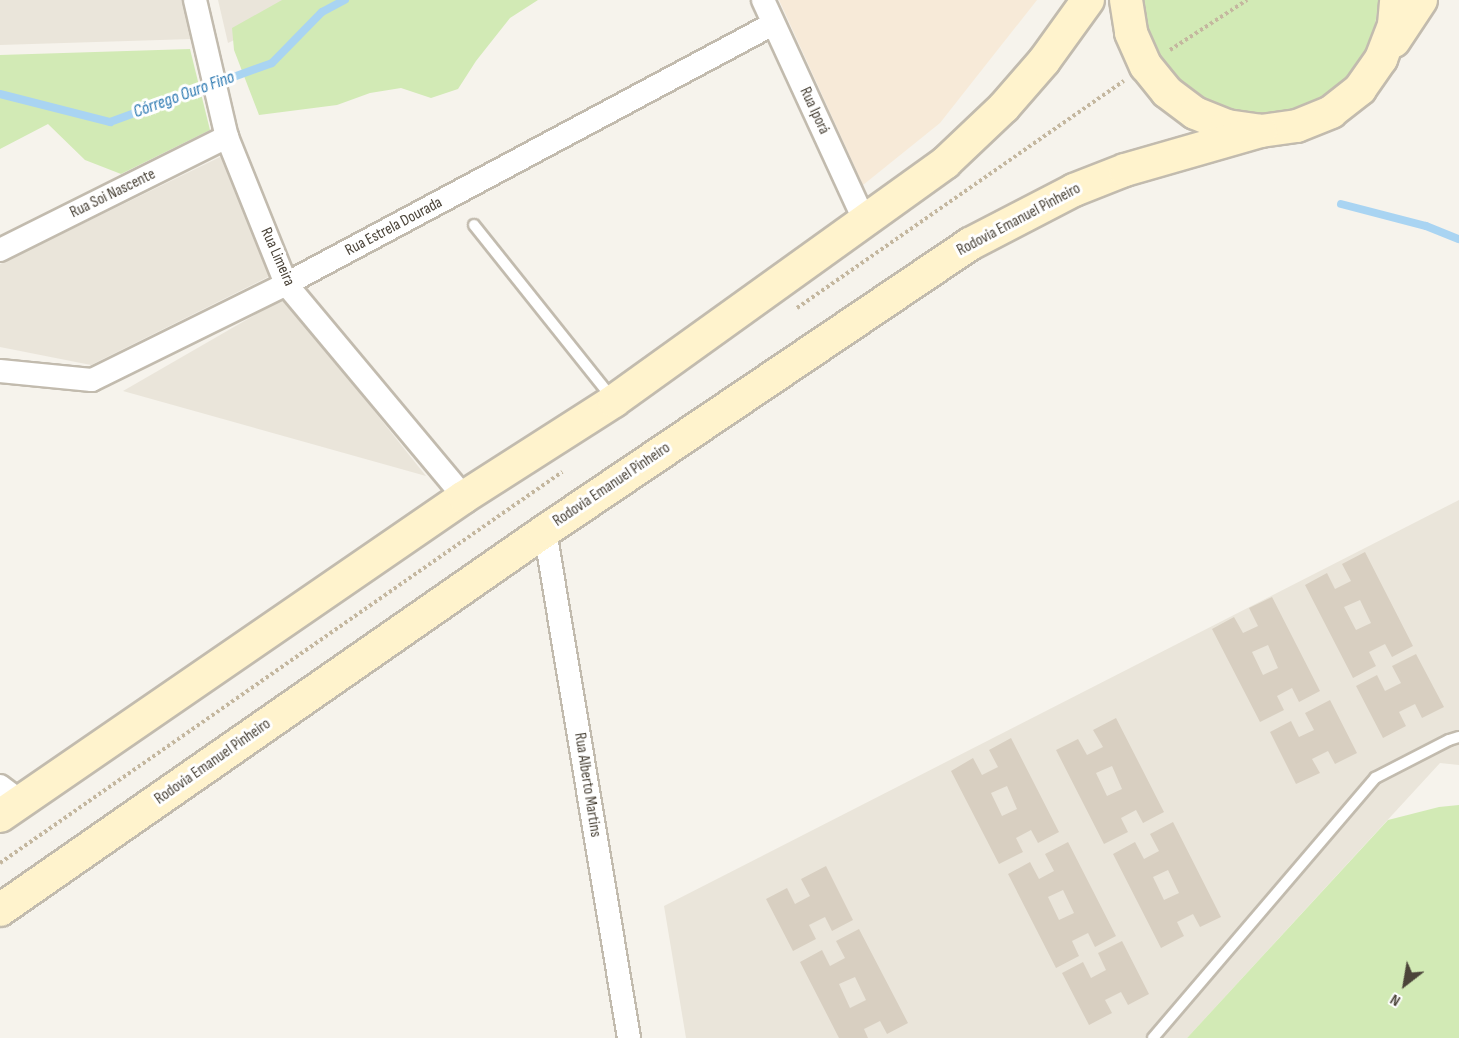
<!DOCTYPE html>
<meta charset="utf-8">
<style>
body{margin:0}
#map{position:relative;width:1459px;height:1038px;overflow:hidden;background:#f6f3ec;font-family:"Sofia Sans Condensed",sans-serif}
div>[style]{position:absolute}
.residential>*{inset:0;background:#eae5da}
.commercial>*{inset:0;background:#f7ead8}
.green>*{inset:0;background:#d2eab5}
.stream>*{height:8px;margin:-4px;padding:0 4px;transform-origin:4px;border-radius:4px;background:#a9d4f2}
.building>*{inset:0;background:#d8cfc1}
.path>*{height:4px;margin-top:-2px;transform-origin:0;background:repeating-linear-gradient(90deg,#c4b79f 0 3px,transparent 0 6px)}
.roads{filter:drop-shadow(2px 0 #c2bbae) drop-shadow(-2px 0 #c2bbae) drop-shadow(0 2px #c2bbae) drop-shadow(0 -2px #c2bbae)}
.lane>*{height:10px;margin:-5px;padding:0 5px;transform-origin:5px;border-radius:5px;background:#fff}
.street>*{height:22px;margin:-11px;padding:0 11px;transform-origin:11px;border-radius:11px;background:#fff}
.secondary>*{height:32px;margin:-16px;padding:0 16px;transform-origin:16px;border-radius:16px;background:#fff3cd}
span{translate:-50% -50%;white-space:nowrap;text-align:center;line-height:1.15;-webkit-text-stroke:6px #fff;paint-order:stroke}
.street-label{font-size:16px;color:#4b4439}
.water-label{font-size:18px;color:#2e7ab2;font-style:italic}
.north{position:absolute;left:1375px;top:954px;width:60px;height:60px;-webkit-text-stroke:4px #fff;paint-order:stroke;rotate:211deg;font-size:16px;font-weight:700;line-height:24px;text-align:center;color:#4b4439}
.north::after{content:'';display:block;margin:auto;width:21px;height:27px;background:#4b4439;clip-path:polygon(50% 0,100% 100%,50% 72%,0 100%)}
</style>
<div id="map">
<div class="residential">
<i style="clip-path:polygon(0 0,184px 0,192px 39px,0 45px)"></i>
<i style="clip-path:polygon(218px 0,316px 0,228px 43px)"></i>
<i style="clip-path:polygon(224px 155px,270px 276px,91px 365px,0 347px,0 264px)"></i>
<i style="clip-path:polygon(284px 298px,426px 476px,123px 391px)"></i>
<i style="clip-path:polygon(1459px 500px,1459px 765px,1440px 763px,1187px 1038px,686px 1038px,664px 906px)"></i>
</div>
<div class="commercial">
<i style="clip-path:polygon(779px 0,1037px 0,940px 123px,863px 185px)"></i>
</div>
<div class="green">
<i style="clip-path:polygon(282px 0,538px 0,510px 18px,476px 61px,458px 89px,431px 98px,401px 88px,370px 93px,337px 105px,259px 115px,234px 50px,232px 28px)"></i>
<i style="clip-path:polygon(1144px 0,1379px 0,1373px 38px,1363px 59px,1351px 77px,1317px 105px,1275px 119px,1211px 111px,1163px 69px,1146px 29px)"></i>
<i style="clip-path:polygon(190px 49px,210px 130px,121px 174px,85px 160px,48px 124px,0 149px,0 55px)"></i>
<i style="clip-path:polygon(1459px 805px,1459px 1038px,1187px 1038px,1388px 820px,1439px 807px)"></i>
</div>
<div class="stream">
<i style="left:0;top:94px;width:114px;rotate:14.3deg"></i>
<i style="left:110px;top:122px;width:172px;rotate:-20deg"></i>
<i style="left:272px;top:63px;width:71px;rotate:-45.6deg"></i>
<i style="left:322px;top:12px;width:26px;rotate:-28deg"></i>
<i style="left:1341px;top:204px;width:88px;rotate:14.5deg"></i>
<i style="left:1426px;top:226px;width:35px;rotate:22deg"></i>
</div>
<div class="building">
<i style="clip-path:polygon(evenodd,1365px 552px,1413px 646px,1392px 657px,1385px 644px,1369px 652px,1376px 666px,1353px 678px,1305px 585px,1327px 573px,1335px 589px,1351px 581px,1342px 564px,1365px 552px,1360px 600px,1371px 623px,1356px 630px,1344px 607px,1360px 600px)"></i>
<i style="clip-path:polygon(evenodd,1272px 597px,1320px 691px,1299px 702px,1292px 688px,1277px 696px,1284px 710px,1260px 722px,1212px 629px,1234px 617px,1243px 633px,1258px 626px,1249px 608px,1272px 597px,1268px 645px,1278px 668px,1263px 675px,1252px 652px,1268px 645px)"></i>
<i style="clip-path:polygon(1416px 654px,1444px 707px,1422px 718px,1415px 704px,1399px 712px,1406px 726px,1383px 738px,1356px 686px,1377px 675px,1385px 691px,1401px 683px,1392px 666px)"></i>
<i style="clip-path:polygon(1330px 700px,1357px 753px,1335px 764px,1328px 751px,1312px 759px,1320px 773px,1296px 784px,1270px 732px,1291px 721px,1299px 737px,1314px 730px,1305px 713px)"></i>
<i style="clip-path:polygon(evenodd,1116px 718px,1164px 812px,1143px 823px,1136px 810px,1121px 818px,1128px 832px,1104px 844px,1056px 750px,1078px 739px,1087px 755px,1103px 747px,1093px 730px,1116px 718px,1112px 766px,1122px 789px,1107px 796px,1096px 773px,1112px 766px)"></i>
<i style="clip-path:polygon(evenodd,1011px 738px,1059px 832px,1038px 843px,1031px 830px,1016px 838px,1023px 852px,999px 864px,951px 771px,973px 758px,982px 775px,998px 767px,989px 750px,1011px 738px,1007px 786px,1017px 809px,1002px 816px,991px 793px,1007px 786px)"></i>
<i style="clip-path:polygon(evenodd,1173px 822px,1221px 917px,1200px 927px,1193px 914px,1177px 922px,1184px 936px,1161px 948px,1113px 854px,1135px 842px,1144px 859px,1159px 851px,1150px 834px,1173px 822px,1168px 870px,1179px 893px,1164px 900px,1153px 877px,1168px 870px)"></i>
<i style="clip-path:polygon(evenodd,1068px 842px,1116px 936px,1095px 947px,1088px 933px,1072px 941px,1079px 956px,1056px 968px,1008px 874px,1030px 862px,1039px 879px,1054px 871px,1045px 854px,1068px 842px,1063px 890px,1074px 913px,1059px 920px,1048px 897px,1063px 890px)"></i>
<i style="clip-path:polygon(826px 866px,853px 920px,832px 931px,825px 917px,809px 925px,816px 939px,793px 951px,766px 899px,787px 888px,795px 904px,810px 896px,801px 879px)"></i>
<i style="clip-path:polygon(evenodd,859px 929px,908px 1023px,887px 1034px,880px 1021px,864px 1029px,868px 1038px,839px 1038px,800px 962px,822px 950px,830px 966px,845px 958px,836px 941px,859px 929px,855px 977px,866px 1000px,850px 1008px,839px 984px,855px 977px)"></i>
<i style="clip-path:polygon(1122px 941px,1149px 994px,1128px 1005px,1121px 992px,1105px 1000px,1112px 1013px,1089px 1025px,1062px 973px,1083px 962px,1091px 978px,1106px 970px,1098px 953px)"></i>
</div>
<div class="path">
<i style="left:1170px;top:50px;width:92px;rotate:-33deg"></i>
<i style="left:797px;top:308px;width:398px;rotate:-34.8deg"></i>
<i style="left:0;top:863px;width:685px;rotate:-34.83deg"></i>
</div>
<div class="roads">
<div class="lane">
<i style="left:474px;top:225px;width:221px;rotate:51.4deg"></i>
<i style="left:1153px;top:1038px;width:342px;rotate:-49.5deg"></i>
<i style="left:1375px;top:778px;width:83px;rotate:-27.2deg"></i>
<i style="left:1449px;top:740px;width:10px;rotate:-17deg"></i>
</div>
<div class="street">
<i style="left:195px;top:0;width:141px;rotate:76.9deg"></i>
<i style="left:227px;top:137px;width:158px;rotate:68.1deg"></i>
<i style="left:286px;top:284px;width:278px;rotate:50.1deg"></i>
<i style="left:763px;top:0;width:244px;rotate:65.3deg"></i>
<i style="left:0;top:250px;width:254px;rotate:-26.5deg"></i>
<i style="left:0;top:371px;width:92px;rotate:5.6deg"></i>
<i style="left:92px;top:380px;width:216px;rotate:-26.3deg"></i>
<i style="left:286px;top:284px;width:552px;rotate:-28.1deg"></i>
<i style="left:545px;top:531px;width:514px;rotate:80.59deg"></i>
<i style="left:0;top:786px;width:25px;rotate:37deg"></i>
</div>
<div class="secondary">
<i style="left:1126px;top:0;width:33px;rotate:81deg"></i>
<i style="left:1131px;top:33px;width:36px;rotate:66deg"></i>
<i style="left:1146px;top:66px;width:33px;rotate:51deg"></i>
<i style="left:1167px;top:92px;width:35px;rotate:37deg"></i>
<i style="left:1195px;top:113px;width:35px;rotate:22deg"></i>
<i style="left:1227px;top:126px;width:34px;rotate:8deg"></i>
<i style="left:1261px;top:131px;width:36px;rotate:-8deg"></i>
<i style="left:1297px;top:126px;width:37px;rotate:-22deg"></i>
<i style="left:1331px;top:112px;width:37px;rotate:-38deg"></i>
<i style="left:1360px;top:89px;width:37px;rotate:-55deg"></i>
<i style="left:1381px;top:59px;width:36px;rotate:-69deg"></i>
<i style="left:1394px;top:25px;width:25px;rotate:-85deg"></i>
<i style="left:1394px;top:41px;width:49px;rotate:-56.6deg"></i>
<i style="left:0;top:816px;width:563px;rotate:-34.51deg"></i>
<i style="left:464px;top:497px;width:178px;rotate:-32.6deg"></i>
<i style="left:614px;top:401px;width:408px;rotate:-35.7deg"></i>
<i style="left:945px;top:163px;width:81px;rotate:-43.5deg"></i>
<i style="left:1004px;top:107px;width:61px;rotate:-49deg"></i>
<i style="left:1044px;top:61px;width:75px;rotate:-54.2deg"></i>
<i style="left:0;top:910px;width:664px;rotate:-34.82deg"></i>
<i style="left:545px;top:531px;width:513px;rotate:-34.03deg"></i>
<i style="left:970px;top:244px;width:117px;rotate:-27.4deg"></i>
<i style="left:1074px;top:190px;width:55px;rotate:-21.4deg"></i>
<i style="left:1125px;top:170px;width:141px;rotate:-16deg"></i>
</div>
</div>
<div class="street-label">
<span style="left:814px;top:111px;rotate:65deg">Rua Iporá</span>
<span style="left:113px;top:194px;rotate:-26deg">Rua Soi Nascente</span>
<span style="left:1019px;top:220px;rotate:-28deg">Rodovia Emanuel Pinheiro</span>
<span style="left:394px;top:227px;rotate:-28deg">Rua Estrela Dourada</span>
<span style="left:277px;top:257px;rotate:66deg">Rua Limeira</span>
<span style="left:612px;top:485px;rotate:-34deg">Rodovia Emanuel Pinheiro</span>
<span style="left:213px;top:762px;rotate:-35deg">Rodovia Emanuel Pinheiro</span>
<span style="left:587px;top:785px;rotate:81deg">Rua Alberto Martins</span>
</div>
<div class="water-label">
<span style="left:184px;top:95px;rotate:-20deg">Córrego Ouro Fino</span>
</div>
<div class="north">N</div>
</div>
